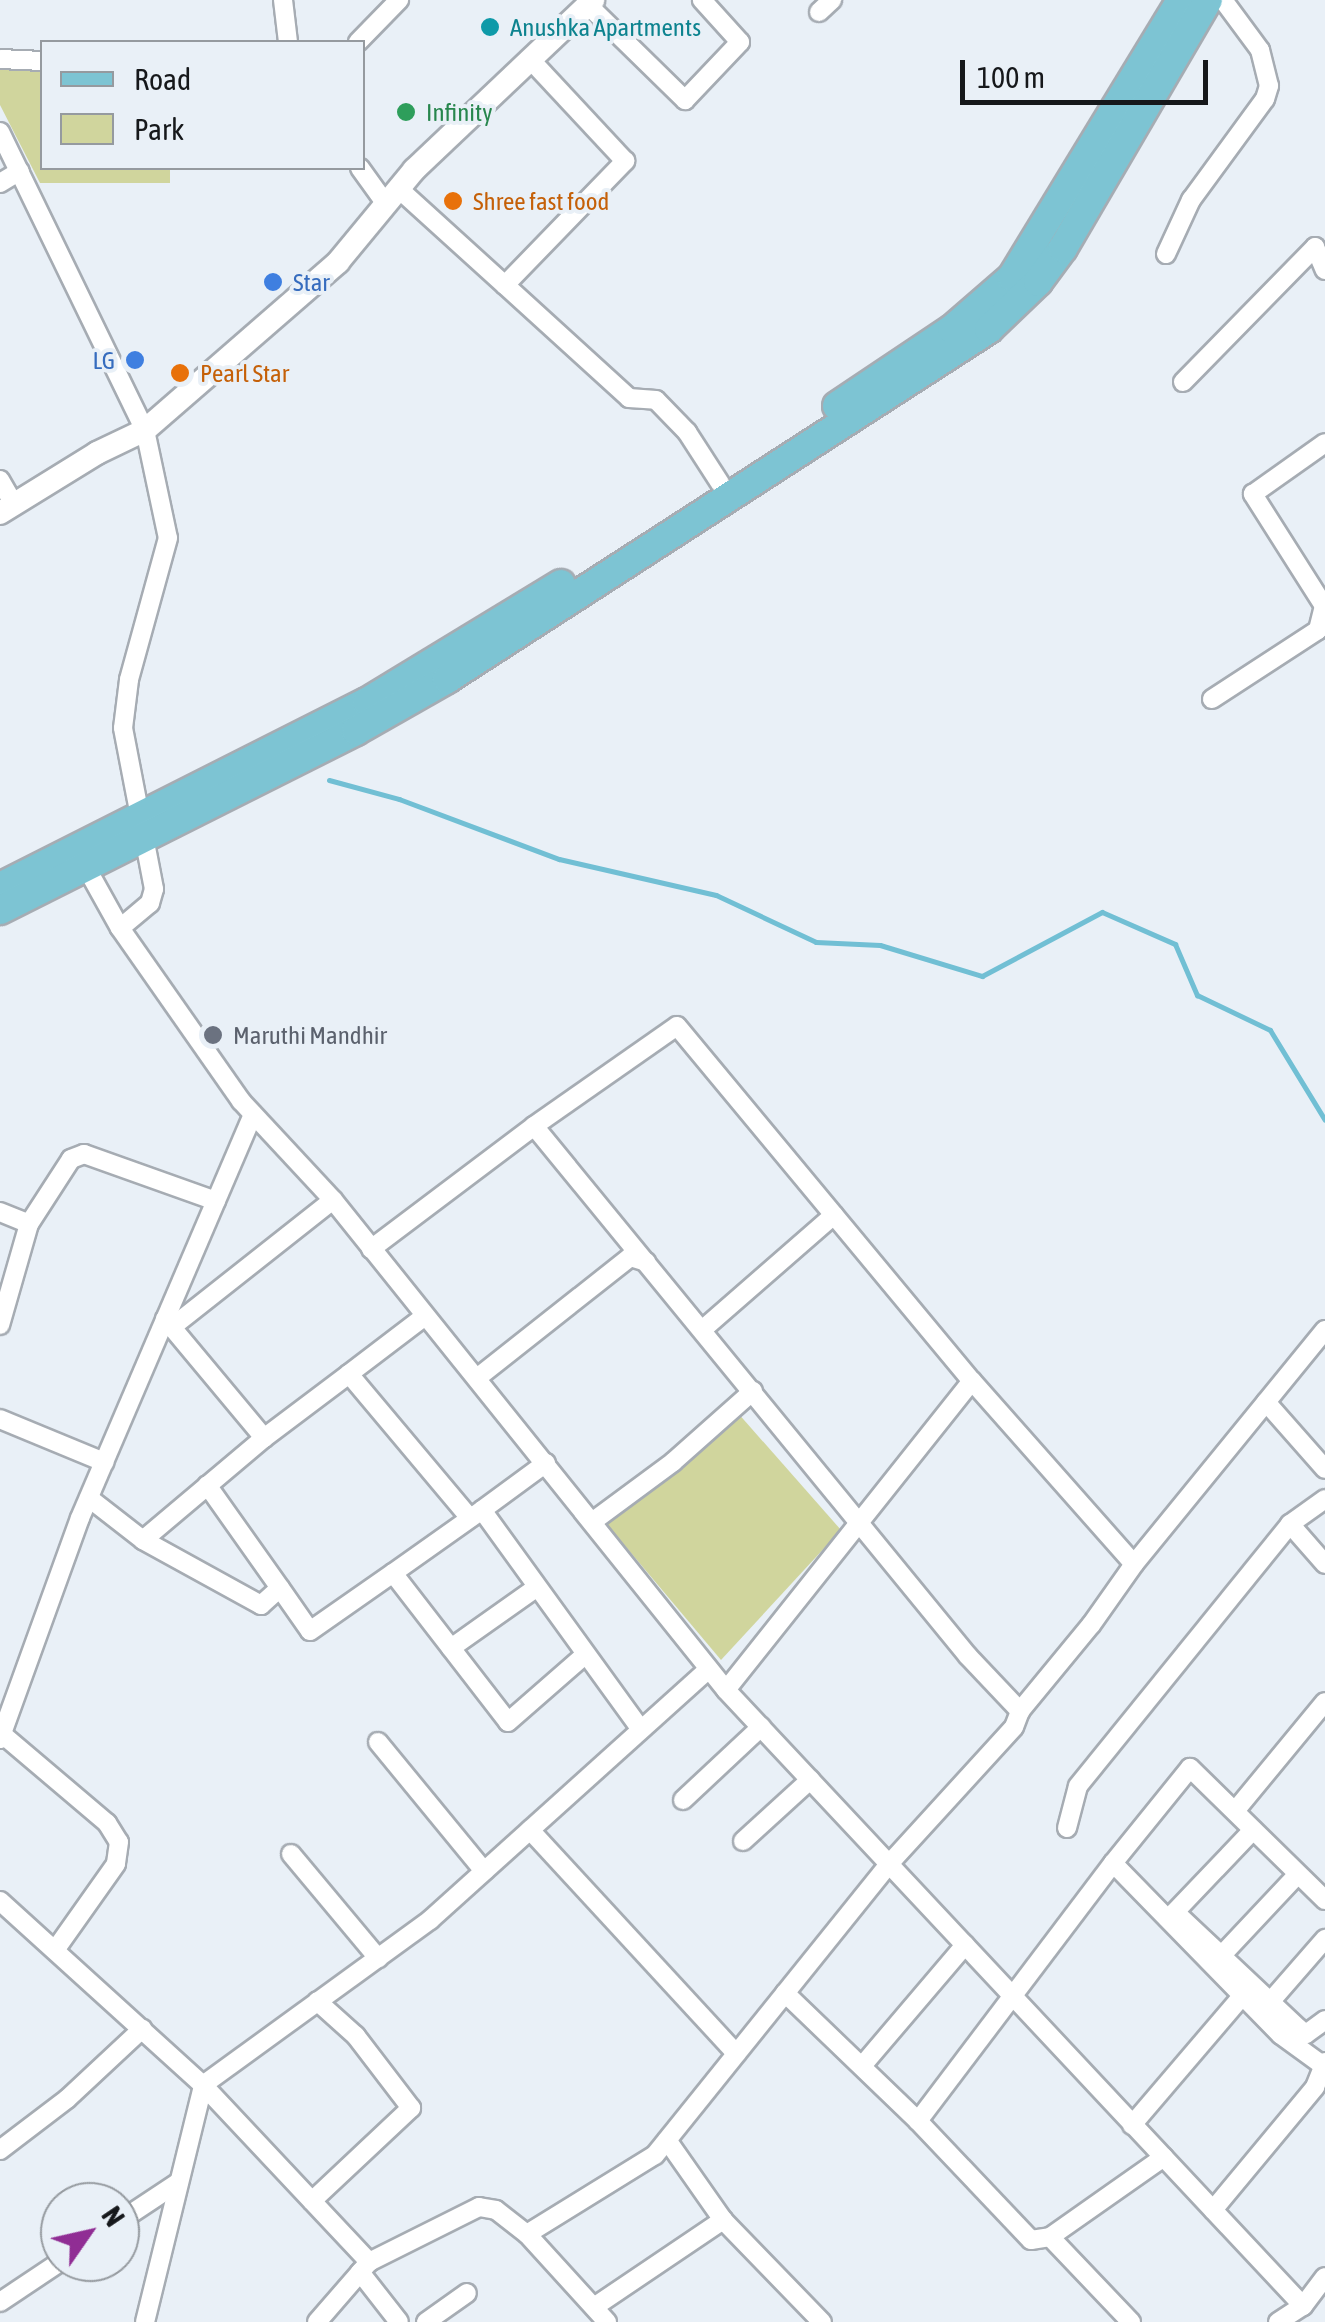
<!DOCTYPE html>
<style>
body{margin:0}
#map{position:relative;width:1325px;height:2322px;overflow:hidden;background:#e9f0f7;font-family:"Asap Condensed",sans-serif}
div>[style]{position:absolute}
.green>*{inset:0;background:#d0d59d}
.stream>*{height:5px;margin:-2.5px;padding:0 2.5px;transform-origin:2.5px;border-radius:2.5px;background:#71bfd4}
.roads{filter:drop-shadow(2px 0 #a6acb3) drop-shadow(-2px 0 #a6acb3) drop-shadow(0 2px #a6acb3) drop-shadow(0 -2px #a6acb3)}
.street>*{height:18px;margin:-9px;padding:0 9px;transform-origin:9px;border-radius:9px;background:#fff}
.secondary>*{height:22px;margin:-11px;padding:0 11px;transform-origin:11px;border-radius:11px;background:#fff}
.primary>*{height:28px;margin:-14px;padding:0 14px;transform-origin:14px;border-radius:14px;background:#7dc4d3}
.dots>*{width:28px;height:28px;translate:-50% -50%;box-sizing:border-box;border:5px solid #e9f0f7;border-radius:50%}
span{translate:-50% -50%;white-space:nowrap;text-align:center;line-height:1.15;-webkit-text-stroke:8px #e9f0f7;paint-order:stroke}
.culture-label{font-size:25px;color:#0d838f}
.left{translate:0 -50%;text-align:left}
.leisure-label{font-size:25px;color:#27864d}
.food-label{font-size:25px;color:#c56008}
.shop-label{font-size:25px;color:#366cbe}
.right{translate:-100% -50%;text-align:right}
.worship-label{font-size:25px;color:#5b616d}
.legend{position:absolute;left:40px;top:40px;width:325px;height:130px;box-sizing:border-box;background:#e9f0f7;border:2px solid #959a9f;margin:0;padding:12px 18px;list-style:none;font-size:30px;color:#16181b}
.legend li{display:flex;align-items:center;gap:20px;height:50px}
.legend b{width:50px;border:2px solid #959a9f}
.north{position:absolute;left:40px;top:2182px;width:100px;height:100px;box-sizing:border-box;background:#e9f0f7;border:2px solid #959a9f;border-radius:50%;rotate:56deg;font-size:28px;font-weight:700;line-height:40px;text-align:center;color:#16181b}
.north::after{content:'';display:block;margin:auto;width:35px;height:45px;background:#902d94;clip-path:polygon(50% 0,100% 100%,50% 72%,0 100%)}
.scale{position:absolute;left:960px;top:60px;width:248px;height:45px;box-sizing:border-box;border:5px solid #16181b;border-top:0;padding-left:12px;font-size:30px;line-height:35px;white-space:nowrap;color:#16181b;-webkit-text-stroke:8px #e9f0f7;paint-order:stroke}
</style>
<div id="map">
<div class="green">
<i style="clip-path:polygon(0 69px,42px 69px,42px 168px,170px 168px,170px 183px,40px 183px,0 105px)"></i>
<i style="clip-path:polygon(737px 1412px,841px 1530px,721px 1660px,605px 1522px)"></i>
</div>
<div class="stream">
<i style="left:329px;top:780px;width:73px;rotate:15.2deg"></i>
<i style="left:399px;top:799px;width:171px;rotate:20.6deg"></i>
<i style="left:559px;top:859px;width:161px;rotate:12.9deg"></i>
<i style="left:716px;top:895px;width:110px;rotate:25.2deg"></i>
<i style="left:816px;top:942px;width:64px;rotate:2.7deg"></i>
<i style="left:880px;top:945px;width:107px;rotate:16.9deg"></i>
<i style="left:982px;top:976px;width:136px;rotate:-28.1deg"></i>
<i style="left:1102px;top:912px;width:80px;rotate:23.7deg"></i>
<i style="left:1175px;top:944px;width:56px;rotate:66.7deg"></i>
<i style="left:1197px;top:995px;width:81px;rotate:25.6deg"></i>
<i style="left:1270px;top:1030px;width:105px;rotate:58.6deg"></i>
</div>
<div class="roads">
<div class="street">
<i style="left:283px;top:0;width:42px;rotate:83.2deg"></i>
<i style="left:588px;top:5px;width:136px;rotate:44.4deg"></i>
<i style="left:685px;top:100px;width:80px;rotate:-46.5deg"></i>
<i style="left:740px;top:42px;width:57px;rotate:-132.1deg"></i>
<i style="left:819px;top:12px;width:18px;rotate:-43deg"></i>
<i style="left:358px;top:42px;width:59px;rotate:-45.7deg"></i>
<i style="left:0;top:59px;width:42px;rotate:2.7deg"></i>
<i style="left:0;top:132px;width:331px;rotate:64.1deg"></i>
<i style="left:145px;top:430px;width:110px;rotate:78deg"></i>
<i style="left:168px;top:538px;width:147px;rotate:105.4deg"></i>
<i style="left:129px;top:680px;width:48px;rotate:97.1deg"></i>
<i style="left:123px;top:728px;width:164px;rotate:79.1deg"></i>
<i style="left:154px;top:889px;width:15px;rotate:106deg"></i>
<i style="left:150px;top:903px;width:39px;rotate:140deg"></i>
<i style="left:360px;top:168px;width:44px;rotate:54.2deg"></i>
<i style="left:0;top:183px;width:23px;rotate:-31deg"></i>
<i style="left:399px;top:189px;width:143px;rotate:42.2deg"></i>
<i style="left:505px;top:285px;width:173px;rotate:-45.9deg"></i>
<i style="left:625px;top:161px;width:139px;rotate:-133deg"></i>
<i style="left:1166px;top:254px;width:60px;rotate:-65.2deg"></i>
<i style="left:1191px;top:200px;width:125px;rotate:-53.8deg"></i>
<i style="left:1265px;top:99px;width:14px;rotate:-73deg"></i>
<i style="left:1269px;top:86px;width:37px;rotate:-104deg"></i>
<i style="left:1260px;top:50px;width:62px;rotate:-126.5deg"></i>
<i style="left:505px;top:285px;width:168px;rotate:42.3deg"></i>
<i style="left:629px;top:398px;width:27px;rotate:4deg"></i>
<i style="left:656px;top:400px;width:45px;rotate:45.9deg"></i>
<i style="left:687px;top:432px;width:61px;rotate:57.1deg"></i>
<i style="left:1183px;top:382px;width:189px;rotate:-45.6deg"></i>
<i style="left:1315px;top:247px;width:25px;rotate:67deg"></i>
<i style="left:0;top:480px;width:28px;rotate:60deg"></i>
<i style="left:1212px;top:699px;width:126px;rotate:-33.1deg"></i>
<i style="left:1318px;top:630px;width:25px;rotate:-76deg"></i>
<i style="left:1324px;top:606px;width:133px;rotate:-122.4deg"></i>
<i style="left:1253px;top:494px;width:88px;rotate:-35.3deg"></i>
<i style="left:86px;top:867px;width:70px;rotate:60.9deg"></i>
<i style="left:120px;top:928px;width:211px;rotate:55deg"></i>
<i style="left:241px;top:1101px;width:135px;rotate:47.1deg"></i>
<i style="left:333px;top:1200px;width:628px;rotate:51.27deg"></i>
<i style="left:726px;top:1690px;width:844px;rotate:46.87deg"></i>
<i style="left:534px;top:1126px;width:685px;rotate:50.69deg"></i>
<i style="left:968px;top:1656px;width:76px;rotate:46.6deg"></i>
<i style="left:0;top:1212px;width:31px;rotate:22deg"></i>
<i style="left:29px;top:1224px;width:77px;rotate:-57.1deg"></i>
<i style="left:71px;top:1159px;width:14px;rotate:-21deg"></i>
<i style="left:84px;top:1154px;width:140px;rotate:19.6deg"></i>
<i style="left:371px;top:1249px;width:204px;rotate:-37deg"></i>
<i style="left:534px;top:1126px;width:174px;rotate:-35deg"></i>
<i style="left:677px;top:1026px;width:462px;rotate:50.3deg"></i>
<i style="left:972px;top:1381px;width:244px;rotate:48.5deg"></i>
<i style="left:1134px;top:1564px;width:302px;rotate:-50.8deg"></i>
<i style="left:425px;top:1316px;width:96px;rotate:142.7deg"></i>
<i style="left:349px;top:1374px;width:188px;rotate:50deg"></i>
<i style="left:165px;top:1319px;width:155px;rotate:50.2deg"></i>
<i style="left:264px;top:1438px;width:106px;rotate:-37deg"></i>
<i style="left:0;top:1325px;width:105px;rotate:-74deg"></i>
<i style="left:172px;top:1327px;width:205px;rotate:-38.3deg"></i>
<i style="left:702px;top:1330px;width:175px;rotate:-41.1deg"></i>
<i style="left:477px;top:1378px;width:195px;rotate:-38.3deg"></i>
<i style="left:630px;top:1257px;width:17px;rotate:17deg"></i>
<i style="left:1266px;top:1402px;width:89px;rotate:48.6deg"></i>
<i style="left:0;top:1419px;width:113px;rotate:22.5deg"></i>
<i style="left:546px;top:1463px;width:79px;rotate:143.7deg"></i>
<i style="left:482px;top:1510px;width:271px;rotate:54.1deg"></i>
<i style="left:89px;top:1498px;width:68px;rotate:37.9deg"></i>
<i style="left:143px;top:1540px;width:158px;rotate:-40.1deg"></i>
<i style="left:482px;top:1510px;width:109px;rotate:144.7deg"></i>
<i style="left:393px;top:1573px;width:188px;rotate:52.3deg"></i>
<i style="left:508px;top:1722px;width:103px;rotate:-41.1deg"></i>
<i style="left:592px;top:1522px;width:101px;rotate:-36.5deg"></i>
<i style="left:673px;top:1462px;width:107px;rotate:-41.6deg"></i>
<i style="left:1290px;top:1524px;width:53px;rotate:48.8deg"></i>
<i style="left:143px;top:1540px;width:135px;rotate:28.8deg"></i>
<i style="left:261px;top:1605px;width:25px;rotate:-42deg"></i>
<i style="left:280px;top:1588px;width:126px;rotate:-125.3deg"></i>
<i style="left:280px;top:1588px;width:52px;rotate:55.1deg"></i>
<i style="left:310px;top:1631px;width:101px;rotate:-34.9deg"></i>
<i style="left:451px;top:1648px;width:105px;rotate:-35.3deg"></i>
<i style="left:726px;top:1690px;width:395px;rotate:-51.5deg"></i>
<i style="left:2px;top:1734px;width:138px;rotate:40.3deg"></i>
<i style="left:107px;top:1823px;width:22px;rotate:58deg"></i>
<i style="left:119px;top:1842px;width:22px;rotate:98deg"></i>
<i style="left:116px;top:1864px;width:105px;rotate:125.3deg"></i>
<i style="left:0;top:1739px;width:235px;rotate:-70.1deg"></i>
<i style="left:80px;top:1518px;width:439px;rotate:-66.8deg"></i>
<i style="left:378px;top:1742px;width:167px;rotate:50.6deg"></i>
<i style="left:683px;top:1800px;width:107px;rotate:-43.1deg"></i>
<i style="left:1235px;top:1811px;width:141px;rotate:-50.5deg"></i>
<i style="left:1067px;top:1828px;width:43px;rotate:-75.3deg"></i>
<i style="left:1078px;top:1786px;width:337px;rotate:-51deg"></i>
<i style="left:1290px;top:1524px;width:43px;rotate:-35.5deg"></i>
<i style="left:530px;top:1830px;width:304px;rotate:47.3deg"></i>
<i style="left:1253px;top:1830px;width:113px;rotate:133.6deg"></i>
<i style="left:1175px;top:1912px;width:169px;rotate:43.3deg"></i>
<i style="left:1298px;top:2028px;width:10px;rotate:37deg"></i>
<i style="left:1306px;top:2034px;width:24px;rotate:-36deg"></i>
<i style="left:743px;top:1841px;width:91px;rotate:-42.3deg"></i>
<i style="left:291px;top:1854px;width:136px;rotate:50.1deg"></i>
<i style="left:1325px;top:1900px;width:189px;rotate:-135.6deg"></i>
<i style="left:1190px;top:1768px;width:122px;rotate:129deg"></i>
<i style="left:1113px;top:1863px;width:240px;rotate:45.7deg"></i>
<i style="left:1281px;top:2035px;width:54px;rotate:36deg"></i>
<i style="left:0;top:1901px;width:274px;rotate:42.2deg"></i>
<i style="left:203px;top:2085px;width:243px;rotate:46.8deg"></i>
<i style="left:1221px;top:1956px;width:112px;rotate:-46.8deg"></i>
<i style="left:785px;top:1993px;width:185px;rotate:43.9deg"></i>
<i style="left:918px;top:2121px;width:164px;rotate:46.5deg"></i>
<i style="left:1031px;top:2240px;width:19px;rotate:-9deg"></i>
<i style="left:1270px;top:2002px;width:84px;rotate:-48.9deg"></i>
<i style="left:862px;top:2066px;width:159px;rotate:-49.6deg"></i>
<i style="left:918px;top:2121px;width:323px;rotate:-52.9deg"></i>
<i style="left:1132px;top:2125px;width:170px;rotate:-49.5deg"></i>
<i style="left:667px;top:2140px;width:98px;rotate:55deg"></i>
<i style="left:723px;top:2220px;width:142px;rotate:45.9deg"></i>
<i style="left:0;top:2150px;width:84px;rotate:-37.3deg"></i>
<i style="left:67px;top:2099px;width:103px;rotate:-43deg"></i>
<i style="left:312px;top:2201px;width:136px;rotate:-43.2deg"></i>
<i style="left:411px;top:2108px;width:91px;rotate:-127.4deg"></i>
<i style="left:356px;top:2036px;width:52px;rotate:-138.1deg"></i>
<i style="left:1213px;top:2210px;width:160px;rotate:-50.3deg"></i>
<i style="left:1315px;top:2087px;width:27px;rotate:-68deg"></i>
<i style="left:120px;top:2221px;width:71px;rotate:-33.5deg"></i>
<i style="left:527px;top:2234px;width:150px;rotate:-31.7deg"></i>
<i style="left:655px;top:2155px;width:373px;rotate:-51.2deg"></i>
<i style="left:889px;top:1864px;width:185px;rotate:-47.6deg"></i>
<i style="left:1014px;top:1727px;width:17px;rotate:-69deg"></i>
<i style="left:1020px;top:1711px;width:112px;rotate:-50.5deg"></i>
<i style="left:1091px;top:1625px;width:75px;rotate:-54.8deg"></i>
<i style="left:360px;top:2272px;width:63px;rotate:52deg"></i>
<i style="left:0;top:2302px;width:72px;rotate:-33.7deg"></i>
<i style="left:594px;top:2307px;width:156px;rotate:-34deg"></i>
<i style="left:145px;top:2322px;width:244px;rotate:-76.2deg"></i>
<i style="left:203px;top:2085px;width:281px;rotate:-36deg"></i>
<i style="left:430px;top:1920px;width:375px;rotate:-42deg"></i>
<i style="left:317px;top:2322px;width:79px;rotate:-49.1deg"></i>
<i style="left:369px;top:2262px;width:123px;rotate:-26.6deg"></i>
<i style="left:479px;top:2207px;width:17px;rotate:10deg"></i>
<i style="left:496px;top:2210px;width:39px;rotate:38deg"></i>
<i style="left:527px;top:2234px;width:119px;rotate:47.7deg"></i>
<i style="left:426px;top:2322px;width:50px;rotate:-35.3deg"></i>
<i style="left:1131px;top:2322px;width:117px;rotate:-133.6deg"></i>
<i style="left:1050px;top:2237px;width:139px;rotate:-35.1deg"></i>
<i style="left:1278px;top:2322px;width:30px;rotate:-33deg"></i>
<i style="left:1303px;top:2306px;width:36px;rotate:-53deg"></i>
</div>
<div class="secondary">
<i style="left:0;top:513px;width:114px;rotate:-31.7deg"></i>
<i style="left:97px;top:453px;width:53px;rotate:-25.6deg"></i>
<i style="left:145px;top:430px;width:256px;rotate:-41deg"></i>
<i style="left:338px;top:262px;width:119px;rotate:-50.4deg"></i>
<i style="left:414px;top:170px;width:247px;rotate:-43.5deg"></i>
</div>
<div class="primary">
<i style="left:837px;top:406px;width:138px;rotate:-33.8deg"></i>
<i style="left:952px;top:329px;width:79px;rotate:-40.9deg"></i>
<i style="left:1012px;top:277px;width:324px;rotate:-58.6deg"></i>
<i style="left:0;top:887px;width:411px;rotate:-26.8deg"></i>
<i style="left:367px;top:702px;width:227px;rotate:-31.3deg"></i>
<i style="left:0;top:910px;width:398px;rotate:-26.7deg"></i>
<i style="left:356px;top:731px;width:105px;rotate:-29.7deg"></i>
<i style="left:447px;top:679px;width:645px;rotate:-32.85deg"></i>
<i style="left:989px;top:329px;width:68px;rotate:-43.8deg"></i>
<i style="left:1038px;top:282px;width:42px;rotate:-53.7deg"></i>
<i style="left:1063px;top:248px;width:287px;rotate:-59.7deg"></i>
</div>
</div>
<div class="dots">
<i style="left:490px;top:27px;background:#0f9aa8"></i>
<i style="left:406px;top:112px;background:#2e9e5b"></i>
<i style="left:453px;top:201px;background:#e8710a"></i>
<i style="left:273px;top:282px;background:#3f7fe0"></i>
<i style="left:135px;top:360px;background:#3f7fe0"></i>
<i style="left:180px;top:373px;background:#e8710a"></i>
<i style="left:213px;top:1035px;background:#6b7280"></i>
</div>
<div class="culture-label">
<span class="left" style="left:510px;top:27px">Anushka Apartments</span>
</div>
<div class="leisure-label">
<span class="left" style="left:426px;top:112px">Infinity</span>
</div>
<div class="food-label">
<span class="left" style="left:473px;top:201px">Shree fast food</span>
<span class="left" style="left:200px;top:373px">Pearl Star</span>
</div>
<div class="shop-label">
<span class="left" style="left:293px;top:282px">Star</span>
<span class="right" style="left:115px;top:360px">LG</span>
</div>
<div class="worship-label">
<span class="left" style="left:233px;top:1035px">Maruthi Mandhir</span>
</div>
<ul class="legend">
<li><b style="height:12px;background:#7dc4d3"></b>Road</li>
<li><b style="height:28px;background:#d0d59d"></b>Park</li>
</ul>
<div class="north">N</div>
<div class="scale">100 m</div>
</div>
